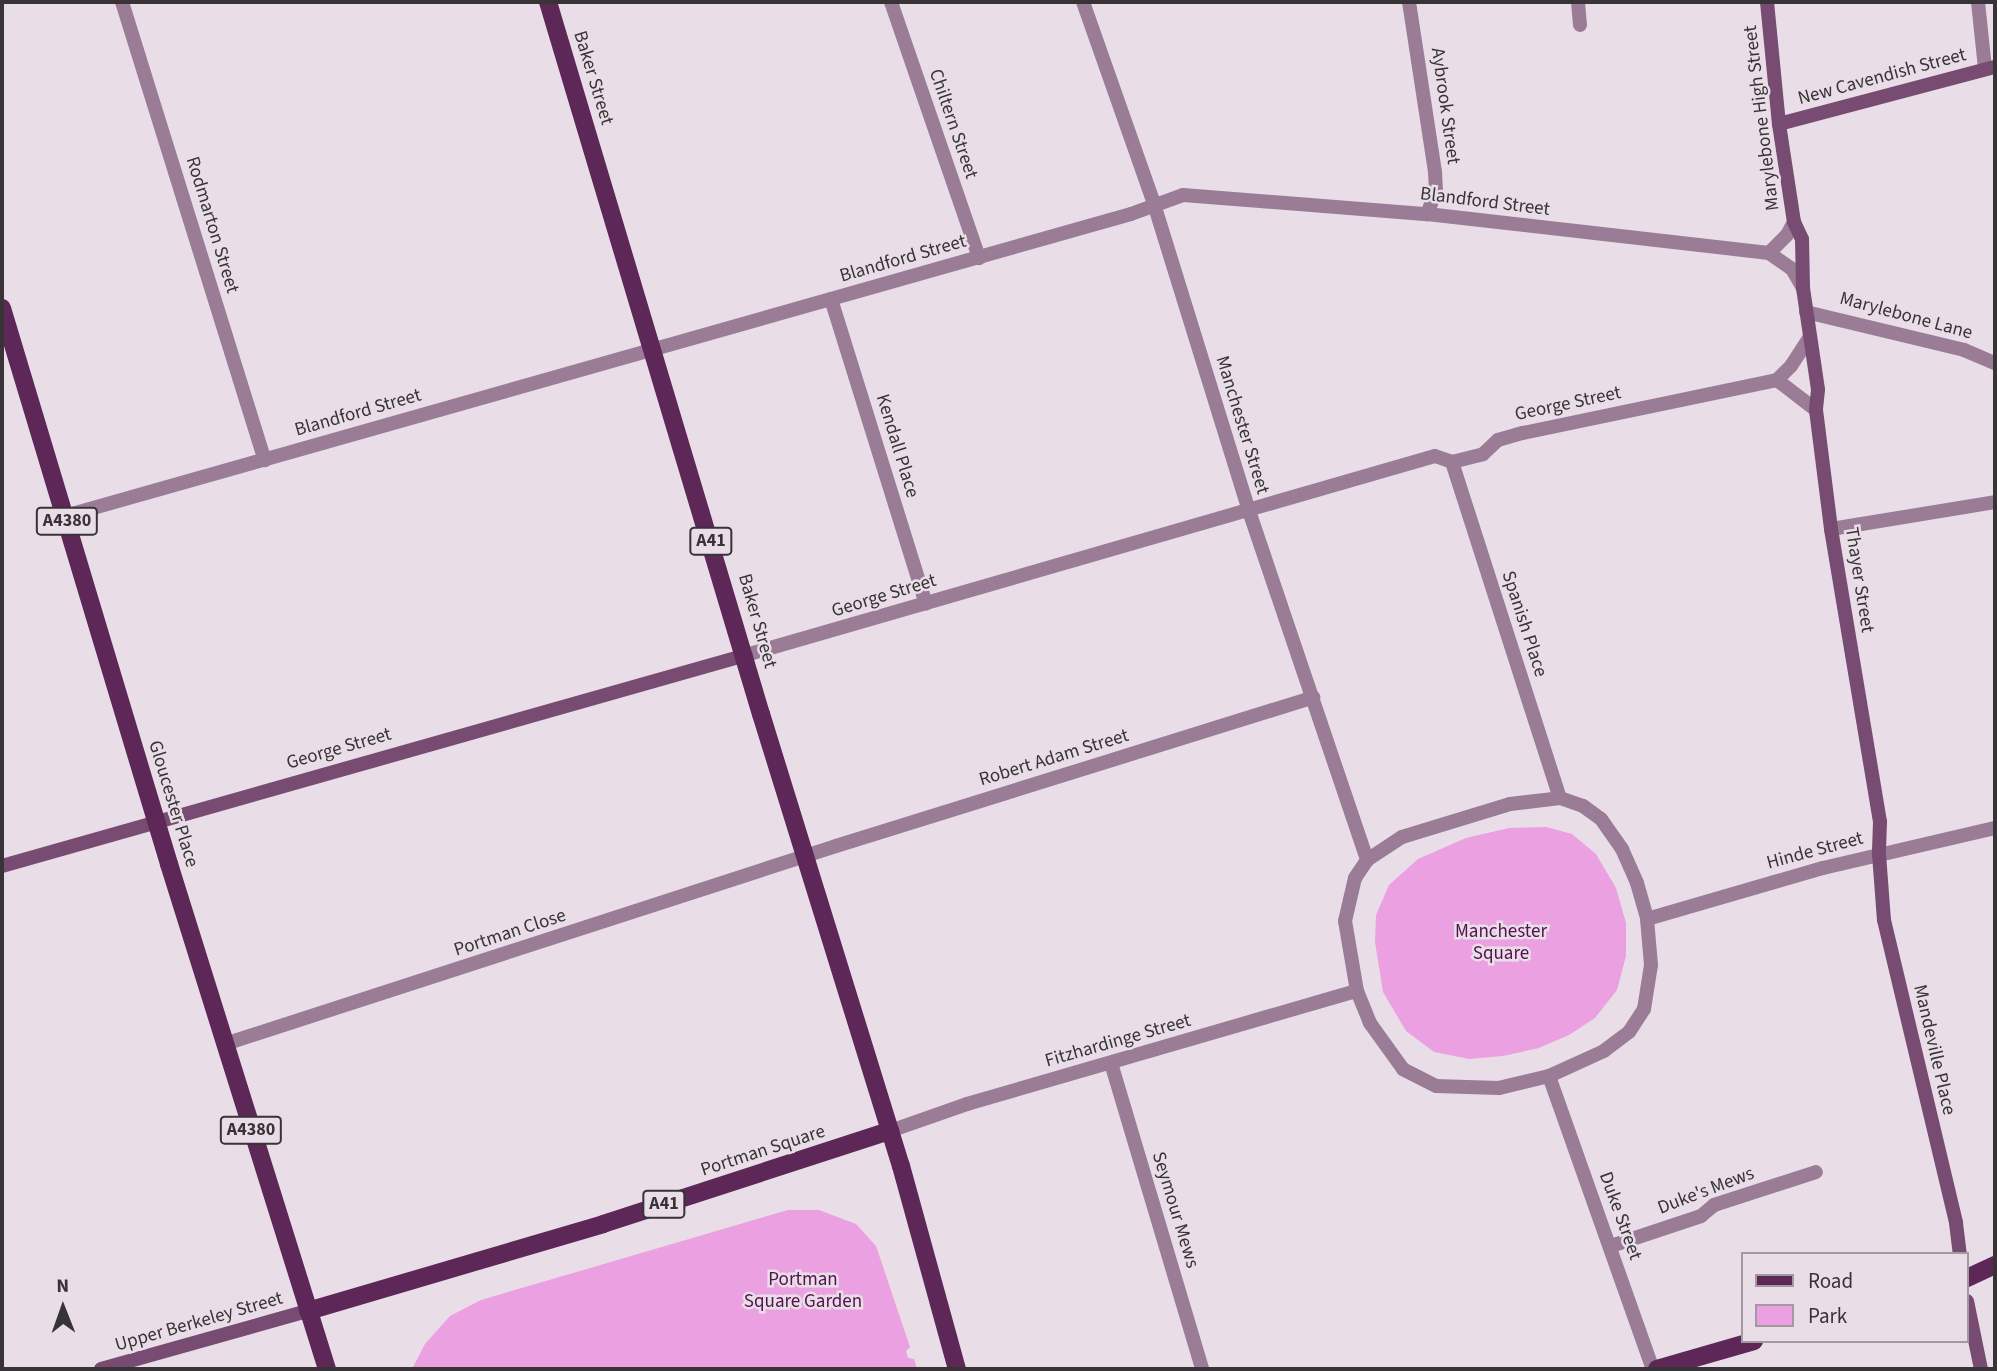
<!DOCTYPE html>
<style>
body{margin:0}
#map{position:relative;width:1997px;height:1371px;overflow:hidden;background:#e9dee7;font-family:"Source Sans 3",sans-serif}
div>[style]{position:absolute}
.green>*{inset:0;background:#eba0e1}
.street>*{height:14px;margin:-7px;padding:0 7px;transform-origin:7px;border-radius:7px;background:#9b7c97}
.secondary>*{height:14px;margin:-7px;padding:0 7px;transform-origin:7px;border-radius:7px;background:#784b72}
.primary>*{height:18px;margin:-9px;padding:0 9px;transform-origin:9px;border-radius:9px;background:#5d2758}
span{translate:-50% -50%;white-space:nowrap;text-align:center;line-height:1.15;-webkit-text-stroke:5px #e9dee7;paint-order:stroke}
.shield-label span{padding:2px 5px;background:#e9dee7;border:2px solid;border-radius:5px;-webkit-text-stroke-width:0}
.shield-label{font-size:18px;color:#373336;font-weight:700}
.street-label{font-size:19px;color:#373336}
.park-label{font-size:19px;color:#53124e}
.frame{position:absolute;inset:0;border:4px solid #373336;pointer-events:none}
.legend{position:absolute;left:1741px;top:1252px;width:228px;height:91px;box-sizing:border-box;background:#e9dee7;border:2px solid #a29aa0;margin:0;padding:9px 12px;list-style:none;font-size:21px;color:#373336}
.legend li{display:flex;align-items:center;gap:14px;height:35px}
.legend b{width:35px;border:2px solid #a29aa0}
.north{position:absolute;left:28px;top:1273px;width:70px;height:70px;-webkit-text-stroke:5px #e9dee7;paint-order:stroke;rotate:359deg;font-size:19px;font-weight:700;line-height:28px;text-align:center;color:#373336}
.north::after{content:'';display:block;margin:auto;width:24px;height:32px;background:#373336;clip-path:polygon(50% 0,100% 100%,50% 72%,0 100%)}
</style>
<div id="map">
<div class="green">
<i style="clip-path:polygon(1546px 827px,1572px 834px,1596px 854px,1616px 888px,1626px 923px,1626px 956px,1617px 990px,1595px 1018px,1569px 1035px,1539px 1048px,1503px 1056px,1469px 1059px,1434px 1052px,1406px 1031px,1383px 992px,1375px 942px,1376px 915px,1389px 885px,1418px 859px,1466px 838px,1509px 828px)"></i>
<i style="clip-path:polygon(788px 1210px,819px 1210px,856px 1224px,876px 1246px,910px 1347px,906px 1351px,908px 1358px,914px 1359px,917px 1369px,412px 1369px,425px 1344px,450px 1316px,481px 1300px)"></i>
</div>
<div class="street">
<i style="left:122px;top:2px;width:480px;rotate:72.7deg"></i>
<i style="left:891px;top:2px;width:271px;rotate:71deg"></i>
<i style="left:1083px;top:2px;width:214px;rotate:70.6deg"></i>
<i style="left:1154px;top:204px;width:318px;rotate:72.8deg"></i>
<i style="left:1248px;top:508px;width:372px;rotate:71.3deg"></i>
<i style="left:1409px;top:2px;width:172px;rotate:81.3deg"></i>
<i style="left:1435px;top:172px;width:19px;rotate:87deg"></i>
<i style="left:1436px;top:191px;width:25px;rotate:111deg"></i>
<i style="left:1578px;top:2px;width:23px;rotate:85deg"></i>
<i style="left:1978px;top:2px;width:67px;rotate:84deg"></i>
<i style="left:1769px;top:253px;width:25px;rotate:-45deg"></i>
<i style="left:1787px;top:235px;width:15px;rotate:-62deg"></i>
<i style="left:831px;top:299px;width:319px;rotate:72.7deg"></i>
<i style="left:1806px;top:312px;width:163px;rotate:13.5deg"></i>
<i style="left:1964px;top:350px;width:34px;rotate:23deg"></i>
<i style="left:1777px;top:380px;width:49px;rotate:37.6deg"></i>
<i style="left:1452px;top:462px;width:353px;rotate:72.2deg"></i>
<i style="left:65px;top:516px;width:1108px;rotate:-15.82deg"></i>
<i style="left:1131px;top:214px;width:55px;rotate:-20.1deg"></i>
<i style="left:1183px;top:195px;width:245px;rotate:4.5deg"></i>
<i style="left:1427px;top:214px;width:344px;rotate:6.5deg"></i>
<i style="left:1769px;top:253px;width:28px;rotate:35deg"></i>
<i style="left:1792px;top:269px;width:22px;rotate:60deg"></i>
<i style="left:1831px;top:529px;width:166px;rotate:-9.3deg"></i>
<i style="left:746px;top:655px;width:717px;rotate:-16.11deg"></i>
<i style="left:1435px;top:456px;width:18px;rotate:19deg"></i>
<i style="left:1452px;top:462px;width:32px;rotate:-14deg"></i>
<i style="left:1483px;top:454px;width:21px;rotate:-43deg"></i>
<i style="left:1498px;top:440px;width:26px;rotate:-16deg"></i>
<i style="left:1523px;top:433px;width:259px;rotate:-11.8deg"></i>
<i style="left:1777px;top:380px;width:20px;rotate:-45deg"></i>
<i style="left:1791px;top:366px;width:33px;rotate:-57deg"></i>
<i style="left:1560px;top:798px;width:24px;rotate:19deg"></i>
<i style="left:1583px;top:806px;width:22px;rotate:36deg"></i>
<i style="left:1601px;top:819px;width:37px;rotate:55deg"></i>
<i style="left:1622px;top:849px;width:37px;rotate:66deg"></i>
<i style="left:1637px;top:883px;width:37px;rotate:74deg"></i>
<i style="left:1647px;top:919px;width:46px;rotate:85deg"></i>
<i style="left:1651px;top:965px;width:45px;rotate:99deg"></i>
<i style="left:1644px;top:1009px;width:27px;rotate:123deg"></i>
<i style="left:1629px;top:1032px;width:31px;rotate:143deg"></i>
<i style="left:1604px;top:1051px;width:60px;rotate:155.6deg"></i>
<i style="left:1549px;top:1076px;width:51px;rotate:166.5deg"></i>
<i style="left:1499px;top:1088px;width:63px;rotate:-178.2deg"></i>
<i style="left:1436px;top:1086px;width:37px;rotate:-153deg"></i>
<i style="left:1403px;top:1069px;width:57px;rotate:-125.7deg"></i>
<i style="left:1370px;top:1023px;width:35px;rotate:-112deg"></i>
<i style="left:1357px;top:991px;width:71px;rotate:-99.7deg"></i>
<i style="left:1345px;top:921px;width:44px;rotate:-76.9deg"></i>
<i style="left:1355px;top:878px;width:22px;rotate:-56deg"></i>
<i style="left:1367px;top:860px;width:42px;rotate:-33.3deg"></i>
<i style="left:1402px;top:837px;width:113px;rotate:-17deg"></i>
<i style="left:1510px;top:804px;width:50px;rotate:-6.8deg"></i>
<i style="left:1647px;top:919px;width:183px;rotate:-16.2deg"></i>
<i style="left:1823px;top:868px;width:177px;rotate:-13.1deg"></i>
<i style="left:225px;top:1044px;width:642px;rotate:-17.96deg"></i>
<i style="left:836px;top:846px;width:500px;rotate:-17.3deg"></i>
<i style="left:1111px;top:1063px;width:319px;rotate:73.4deg"></i>
<i style="left:1549px;top:1076px;width:311px;rotate:70.5deg"></i>
<i style="left:890px;top:1131px;width:82px;rotate:-19.3deg"></i>
<i style="left:967px;top:1104px;width:406px;rotate:-16.2deg"></i>
<i style="left:1611px;top:1246px;width:95px;rotate:-18.4deg"></i>
<i style="left:1701px;top:1216px;width:17px;rotate:-40deg"></i>
<i style="left:1714px;top:1205px;width:107px;rotate:-17.9deg"></i>
</div>
<div class="secondary">
<i style="left:1767px;top:2px;width:123px;rotate:84.4deg"></i>
<i style="left:1779px;top:124px;width:99px;rotate:81.3deg"></i>
<i style="left:1794px;top:222px;width:19px;rotate:65deg"></i>
<i style="left:1802px;top:239px;width:49px;rotate:88.8deg"></i>
<i style="left:1803px;top:288px;width:103px;rotate:81.6deg"></i>
<i style="left:1818px;top:390px;width:20px;rotate:96deg"></i>
<i style="left:1816px;top:410px;width:120px;rotate:82.8deg"></i>
<i style="left:1831px;top:529px;width:297px;rotate:80.5deg"></i>
<i style="left:1880px;top:822px;width:32px;rotate:92deg"></i>
<i style="left:1879px;top:854px;width:66px;rotate:85.7deg"></i>
<i style="left:1884px;top:920px;width:311px;rotate:76.6deg"></i>
<i style="left:1956px;top:1223px;width:31px;rotate:83deg"></i>
<i style="left:1779px;top:124px;width:223px;rotate:-14.8deg"></i>
<i style="left:2px;top:866px;width:773px;rotate:-15.83deg"></i>
<i style="left:1967px;top:1301px;width:69px;rotate:78.4deg"></i>
<i style="left:101px;top:1369px;width:215px;rotate:-15.7deg"></i>
</div>
<div class="primary">
<i style="left:548px;top:2px;width:743px;rotate:73.35deg"></i>
<i style="left:761px;top:714px;width:473px;rotate:72.8deg"></i>
<i style="left:901px;top:1166px;width:211px;rotate:74.6deg"></i>
<i style="left:2px;top:308px;width:581px;rotate:73.28deg"></i>
<i style="left:169px;top:864px;width:529px;rotate:72.63deg"></i>
<i style="left:1967px;top:1278px;width:31px;rotate:-25deg"></i>
<i style="left:308px;top:1311px;width:308px;rotate:-16.4deg"></i>
<i style="left:603px;top:1224px;width:302px;rotate:-18deg"></i>
<i style="left:1657px;top:1369px;width:101px;rotate:-16.1deg"></i>
</div>
<div class="shield-label">
<span style="left:67px;top:521px">A4380</span>
<span style="left:711px;top:541px">A41</span>
<span style="left:251px;top:1130px">A4380</span>
<span style="left:664px;top:1204px">A41</span>
</div>
<div class="street-label">
<span style="left:1882px;top:77px;rotate:-15deg">New Cavendish Street</span>
<span style="left:593px;top:78px;rotate:73deg">Baker Street</span>
<span style="left:1445px;top:106px;rotate:82deg">Aybrook Street</span>
<span style="left:1762px;top:118px;rotate:-97deg">Marylebone High Street</span>
<span style="left:953px;top:124px;rotate:71deg">Chiltern Street</span>
<span style="left:1485px;top:202px;rotate:7deg">Blandford Street</span>
<span style="left:212px;top:225px;rotate:73deg">Rodmarton Street</span>
<span style="left:903px;top:259px;rotate:-16deg">Blandford Street</span>
<span style="left:1906px;top:316px;rotate:15deg">Marylebone Lane</span>
<span style="left:1568px;top:404px;rotate:-12deg">George Street</span>
<span style="left:358px;top:413px;rotate:-16deg">Blandford Street</span>
<span style="left:1242px;top:425px;rotate:73deg">Manchester Street</span>
<span style="left:897px;top:446px;rotate:73deg">Kendall Place</span>
<span style="left:1859px;top:580px;rotate:81deg">Thayer Street</span>
<span style="left:884px;top:596px;rotate:-17deg">George Street</span>
<span style="left:757px;top:621px;rotate:74deg">Baker Street</span>
<span style="left:1524px;top:624px;rotate:72deg">Spanish Place</span>
<span style="left:339px;top:749px;rotate:-16deg">George Street</span>
<span style="left:1054px;top:758px;rotate:-17deg">Robert Adam Street</span>
<span style="left:173px;top:804px;rotate:73deg">Gloucester Place</span>
<span style="left:1815px;top:851px;rotate:-15deg">Hinde Street</span>
<span style="left:510px;top:933px;rotate:-18deg">Portman Close</span>
<span style="left:1118px;top:1041px;rotate:-16deg">Fitzhardinge Street</span>
<span style="left:1934px;top:1050px;rotate:77deg">Mandeville Place</span>
<span style="left:763px;top:1151px;rotate:-18deg">Portman Square</span>
<span style="left:1706px;top:1191px;rotate:-21deg">Duke's Mews</span>
<span style="left:1175px;top:1210px;rotate:73deg">Seymour Mews</span>
<span style="left:1620px;top:1216px;rotate:70deg">Duke Street</span>
<span style="left:199px;top:1322px;rotate:-16deg">Upper Berkeley Street</span>
</div>
<div class="park-label">
<span style="left:1501px;top:943px">Manchester<br>Square</span>
<span style="left:803px;top:1291px">Portman<br>Square Garden</span>
</div>
<div class="frame"></div>
<ul class="legend">
<li><b style="height:9px;background:#5d2758"></b>Road</li>
<li><b style="height:19px;background:#eba0e1"></b>Park</li>
</ul>
<div class="north">N</div>
</div>
